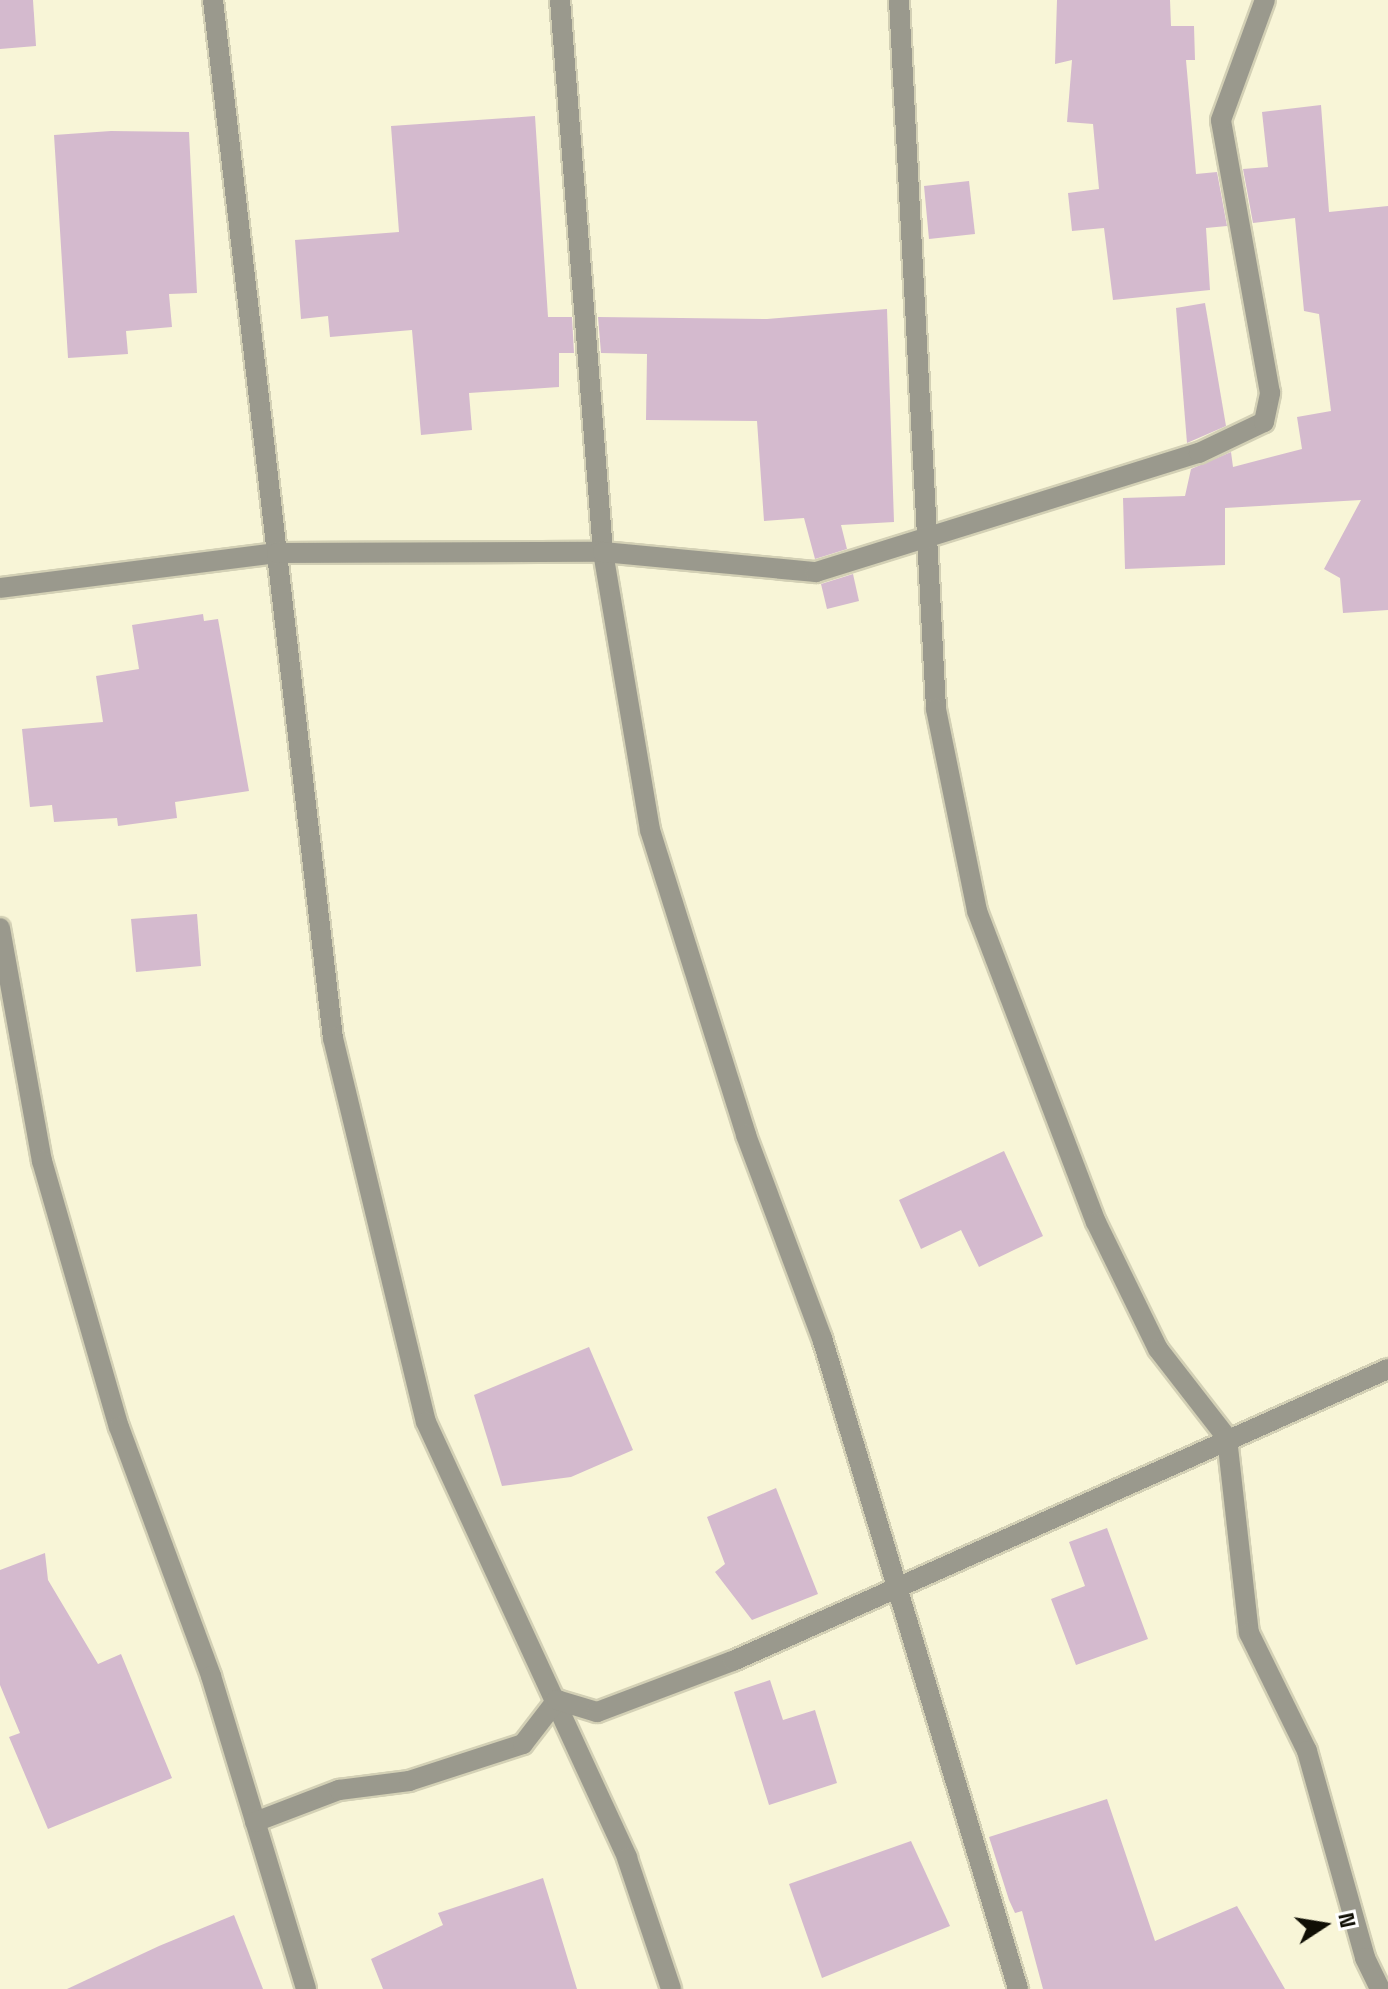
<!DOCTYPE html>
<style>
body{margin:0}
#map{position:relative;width:1388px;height:1989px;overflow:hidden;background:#f8f5d7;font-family:"Space Grotesk",sans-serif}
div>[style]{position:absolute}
.building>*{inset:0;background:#d4bace}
.roads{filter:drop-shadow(2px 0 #d3d0b5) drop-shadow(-2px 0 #d3d0b5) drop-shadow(0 2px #d3d0b5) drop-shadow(0 -2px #d3d0b5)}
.minor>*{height:20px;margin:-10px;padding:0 10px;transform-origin:10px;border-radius:10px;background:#9a998d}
span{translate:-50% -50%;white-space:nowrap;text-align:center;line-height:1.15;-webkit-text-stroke:7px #fff;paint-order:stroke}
.north{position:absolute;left:1284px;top:1885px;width:80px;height:80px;-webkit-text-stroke:6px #fff;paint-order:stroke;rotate:78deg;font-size:22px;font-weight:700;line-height:32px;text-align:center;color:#100f05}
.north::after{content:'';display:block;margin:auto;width:28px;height:36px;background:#100f05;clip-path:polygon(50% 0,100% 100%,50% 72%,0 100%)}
</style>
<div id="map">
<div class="building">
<i style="clip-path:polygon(0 0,33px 0,36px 46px,0 49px)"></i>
<i style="clip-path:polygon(1057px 0,1170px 0,1171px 26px,1194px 26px,1195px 60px,1186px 60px,1196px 174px,1217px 172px,1227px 226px,1206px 228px,1210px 290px,1113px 300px,1104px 228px,1072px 231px,1068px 193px,1099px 189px,1093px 124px,1067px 122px,1072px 60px,1055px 64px)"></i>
<i style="clip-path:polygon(1321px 105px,1329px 212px,1388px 206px,1388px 610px,1343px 613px,1340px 578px,1324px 569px,1361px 500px,1225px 508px,1225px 565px,1125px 569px,1123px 498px,1185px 496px,1191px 469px,1231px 452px,1233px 467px,1302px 449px,1297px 417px,1331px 411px,1319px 314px,1304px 311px,1295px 218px,1253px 223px,1243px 169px,1268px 167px,1262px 112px)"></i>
<i style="clip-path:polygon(535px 116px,548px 317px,572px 317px,574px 353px,559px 353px,559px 387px,469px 393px,472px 430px,421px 435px,412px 330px,330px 337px,328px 316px,301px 319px,295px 240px,399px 232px,391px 126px)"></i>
<i style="clip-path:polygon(111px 131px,189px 132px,197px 293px,169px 294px,172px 327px,126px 331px,128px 354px,68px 358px,54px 135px)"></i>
<i style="clip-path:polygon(969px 181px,975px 234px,929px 239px,924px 186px)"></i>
<i style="clip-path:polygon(1205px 303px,1226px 426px,1187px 443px,1176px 308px)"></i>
<i style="clip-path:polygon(887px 309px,894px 522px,841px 525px,847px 549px,815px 559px,804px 518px,764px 521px,757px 421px,646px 420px,647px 354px,601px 353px,598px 317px,767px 319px)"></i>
<i style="clip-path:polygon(853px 574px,859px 601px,827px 609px,821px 584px)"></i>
<i style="clip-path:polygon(203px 614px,204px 621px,218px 619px,249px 791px,175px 802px,177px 818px,118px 826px,117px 818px,54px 822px,52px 805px,30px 807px,22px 729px,103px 722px,96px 676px,139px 669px,132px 625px)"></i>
<i style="clip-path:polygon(197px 914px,201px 966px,136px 972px,131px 919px)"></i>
<i style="clip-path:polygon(1004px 1151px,1043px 1236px,979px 1267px,961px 1230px,921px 1249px,899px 1200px)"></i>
<i style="clip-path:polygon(589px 1347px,633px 1450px,571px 1477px,502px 1486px,474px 1395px)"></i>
<i style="clip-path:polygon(776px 1488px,818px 1594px,752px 1620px,715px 1572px,725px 1564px,707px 1517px)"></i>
<i style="clip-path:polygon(1107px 1528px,1148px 1639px,1076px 1665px,1051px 1599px,1085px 1586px,1069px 1542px)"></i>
<i style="clip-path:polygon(45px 1553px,48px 1580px,98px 1664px,121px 1654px,172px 1778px,48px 1829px,9px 1737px,20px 1733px,0 1685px,0 1570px)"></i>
<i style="clip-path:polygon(770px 1680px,783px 1720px,815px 1710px,837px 1783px,769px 1805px,734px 1692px)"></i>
<i style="clip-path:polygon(1107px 1799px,1155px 1941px,1237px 1906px,1285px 1989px,1043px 1989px,1022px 1911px,1015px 1913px,1009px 1900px,989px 1837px)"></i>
<i style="clip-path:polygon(911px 1841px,950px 1926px,822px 1978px,789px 1884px)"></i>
<i style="clip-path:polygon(543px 1878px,577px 1989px,383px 1989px,371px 1959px,443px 1925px,438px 1913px)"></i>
<i style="clip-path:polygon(234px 1915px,263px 1989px,67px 1989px,159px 1946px)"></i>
</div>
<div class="roads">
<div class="minor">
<i style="left:213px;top:0;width:1045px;rotate:83.41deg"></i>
<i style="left:333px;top:1038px;width:395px;rotate:76.4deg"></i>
<i style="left:426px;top:1422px;width:480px;rotate:65.2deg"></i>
<i style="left:627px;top:1858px;width:138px;rotate:71.4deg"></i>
<i style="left:560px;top:0;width:554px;rotate:85.55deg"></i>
<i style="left:603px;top:552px;width:282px;rotate:80.4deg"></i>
<i style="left:650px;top:830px;width:320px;rotate:72.5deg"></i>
<i style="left:746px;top:1135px;width:217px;rotate:69.5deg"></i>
<i style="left:822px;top:1338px;width:680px;rotate:73.24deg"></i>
<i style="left:899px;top:0;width:710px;rotate:87.01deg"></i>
<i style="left:936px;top:709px;width:206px;rotate:78.5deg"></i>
<i style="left:977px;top:911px;width:333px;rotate:69.1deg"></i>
<i style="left:1096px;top:1222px;width:141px;rotate:64deg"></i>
<i style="left:1158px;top:1349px;width:113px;rotate:52.2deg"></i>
<i style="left:1227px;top:1438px;width:196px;rotate:83.6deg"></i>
<i style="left:1249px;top:1633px;width:131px;rotate:63.8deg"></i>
<i style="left:1307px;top:1751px;width:215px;rotate:74.3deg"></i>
<i style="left:1365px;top:1958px;width:34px;rotate:64deg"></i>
<i style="left:0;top:588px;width:279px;rotate:-7.2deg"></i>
<i style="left:277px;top:553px;width:326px;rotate:-0.2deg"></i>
<i style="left:603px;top:552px;width:214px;rotate:5.4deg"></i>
<i style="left:816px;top:572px;width:401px;rotate:-17.3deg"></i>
<i style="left:1199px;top:453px;width:72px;rotate:-25.5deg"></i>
<i style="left:1264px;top:422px;width:30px;rotate:-78deg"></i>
<i style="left:1270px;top:393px;width:277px;rotate:-100.2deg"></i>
<i style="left:1221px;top:120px;width:128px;rotate:-69.9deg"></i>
<i style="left:0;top:928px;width:237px;rotate:79.8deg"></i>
<i style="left:42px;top:1161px;width:277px;rotate:73.9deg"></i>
<i style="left:119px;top:1427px;width:265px;rotate:69.7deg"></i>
<i style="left:211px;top:1676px;width:327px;rotate:73.1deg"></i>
<i style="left:255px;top:1822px;width:90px;rotate:-20.9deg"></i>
<i style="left:339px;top:1790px;width:71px;rotate:-7.3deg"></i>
<i style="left:409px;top:1781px;width:120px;rotate:-18deg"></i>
<i style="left:523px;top:1744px;width:56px;rotate:-52.3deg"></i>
<i style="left:557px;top:1700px;width:42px;rotate:16.7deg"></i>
<i style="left:597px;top:1712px;width:145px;rotate:-20.6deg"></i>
<i style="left:733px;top:1661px;width:717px;rotate:-24.03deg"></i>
</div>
</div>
<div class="north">N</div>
</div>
